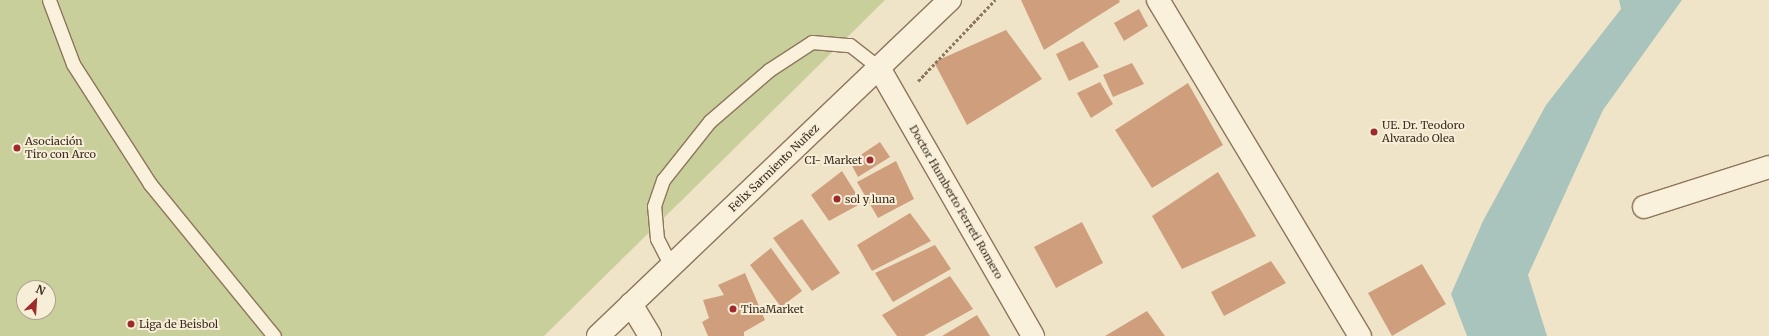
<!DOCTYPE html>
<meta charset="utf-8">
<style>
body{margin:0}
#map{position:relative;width:1769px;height:336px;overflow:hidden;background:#f0e4c8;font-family:Merriweather,serif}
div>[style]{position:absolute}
.green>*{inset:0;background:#c9cf9b}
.water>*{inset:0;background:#a9c4bc}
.building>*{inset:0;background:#cf9f7d}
.path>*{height:2.5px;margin-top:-1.25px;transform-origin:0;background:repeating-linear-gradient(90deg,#8d765c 0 3px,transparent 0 5px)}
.roads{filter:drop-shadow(1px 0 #8d765c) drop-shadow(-1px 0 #8d765c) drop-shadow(0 1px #8d765c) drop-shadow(0 -1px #8d765c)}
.service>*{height:13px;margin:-6.5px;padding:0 6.5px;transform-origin:6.5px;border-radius:6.5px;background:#faf1dc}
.minor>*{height:22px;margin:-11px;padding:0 11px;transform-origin:11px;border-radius:11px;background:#faf1dc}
.tertiary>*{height:22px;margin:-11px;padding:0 11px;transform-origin:11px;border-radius:11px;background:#faf1dc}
.dots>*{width:11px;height:11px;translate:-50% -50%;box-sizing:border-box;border:2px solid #f7eed8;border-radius:50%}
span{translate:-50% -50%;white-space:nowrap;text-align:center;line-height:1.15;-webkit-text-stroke:4px #f7eed8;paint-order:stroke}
.poi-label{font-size:11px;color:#3d2e20}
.left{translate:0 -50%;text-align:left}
.right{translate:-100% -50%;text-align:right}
.street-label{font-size:11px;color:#3d2e20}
.north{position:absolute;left:16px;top:280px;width:40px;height:40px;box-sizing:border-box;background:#f7eed8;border:1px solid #ada18e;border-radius:50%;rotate:25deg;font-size:11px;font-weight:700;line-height:16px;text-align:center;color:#3d2e20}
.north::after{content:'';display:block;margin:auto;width:14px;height:18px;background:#9e2a2b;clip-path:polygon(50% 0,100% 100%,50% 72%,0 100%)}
</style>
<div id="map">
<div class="green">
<i style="clip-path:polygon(evenodd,0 0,885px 0,544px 336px,0 336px,0 0,24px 288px,48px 288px,48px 312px,24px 312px,24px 288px)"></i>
</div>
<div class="water">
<i style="clip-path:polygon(1619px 0,1682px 0,1603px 110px,1528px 275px,1547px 336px,1467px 336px,1451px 294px,1483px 221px,1546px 105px,1621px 9px)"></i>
</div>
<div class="building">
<i style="clip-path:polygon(1021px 0,1119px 0,1120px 2px,1044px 50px)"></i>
<i style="clip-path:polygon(1139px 9px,1148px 26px,1124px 41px,1114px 23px)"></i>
<i style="clip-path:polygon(1006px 30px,1042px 79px,967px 125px,934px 62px)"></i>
<i style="clip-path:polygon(1083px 41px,1099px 67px,1069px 81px,1056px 54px)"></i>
<i style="clip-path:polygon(1132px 63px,1144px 84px,1113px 97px,1103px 75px)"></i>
<i style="clip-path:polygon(1100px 82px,1113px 104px,1091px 118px,1077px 93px)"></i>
<i style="clip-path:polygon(1188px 83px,1223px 145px,1152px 188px,1115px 130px)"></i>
<i style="clip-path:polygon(880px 142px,890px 157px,858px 177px,850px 162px)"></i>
<i style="clip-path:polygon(896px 161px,914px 199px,878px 218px,857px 182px)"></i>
<i style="clip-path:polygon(842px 171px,862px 203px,829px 221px,811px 195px)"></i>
<i style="clip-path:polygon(1218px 172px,1256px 236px,1182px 269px,1152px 216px)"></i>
<i style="clip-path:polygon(910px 213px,931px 241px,872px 271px,857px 245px)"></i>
<i style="clip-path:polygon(802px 219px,840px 273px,812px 291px,773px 238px)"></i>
<i style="clip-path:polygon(1082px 222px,1103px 263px,1056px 288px,1034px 247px)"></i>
<i style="clip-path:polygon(935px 245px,951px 269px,893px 302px,875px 273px)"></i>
<i style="clip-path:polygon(771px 248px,802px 291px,781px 307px,750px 265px)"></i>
<i style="clip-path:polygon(1271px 261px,1286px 283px,1224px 316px,1211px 292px)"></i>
<i style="clip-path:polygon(1422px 264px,1446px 304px,1392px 336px,1368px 293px)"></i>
<i style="clip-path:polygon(745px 273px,765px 320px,744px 332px,744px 336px,708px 336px,702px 322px,709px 318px,703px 300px,724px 295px,718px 285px)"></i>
<i style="clip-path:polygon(950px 276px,973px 309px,924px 336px,897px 336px,882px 315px)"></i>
<i style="clip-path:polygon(1147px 311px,1165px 336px,1105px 336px)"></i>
<i style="clip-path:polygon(977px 315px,990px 336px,942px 336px)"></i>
</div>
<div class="path">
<i style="left:918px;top:81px;width:112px;rotate:-46.5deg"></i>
</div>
<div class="roads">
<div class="service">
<i style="left:49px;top:0;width:68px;rotate:69.4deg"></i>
<i style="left:73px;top:64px;width:143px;rotate:57.3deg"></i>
<i style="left:150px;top:184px;width:196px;rotate:50.8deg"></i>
<i style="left:671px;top:266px;width:30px;rotate:-117deg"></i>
<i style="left:657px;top:239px;width:33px;rotate:-95deg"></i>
<i style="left:654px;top:206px;width:28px;rotate:-71deg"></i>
<i style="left:663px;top:180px;width:75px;rotate:-51.5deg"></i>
<i style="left:710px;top:121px;width:78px;rotate:-40.8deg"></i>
<i style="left:769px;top:70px;width:51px;rotate:-33.1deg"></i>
<i style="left:812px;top:42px;width:38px;rotate:5deg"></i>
<i style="left:850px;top:45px;width:37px;rotate:38deg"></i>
</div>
<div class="minor">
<i style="left:1158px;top:0;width:392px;rotate:59deg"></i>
<i style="left:879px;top:68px;width:309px;rotate:60.1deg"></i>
<i style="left:1644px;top:207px;width:131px;rotate:-17.7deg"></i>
<i style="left:631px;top:304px;width:37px;rotate:59deg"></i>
</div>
<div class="tertiary">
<i style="left:598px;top:336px;width:487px;rotate:-43.7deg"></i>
</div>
</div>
<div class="dots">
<i style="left:1374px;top:132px;background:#9e2a2b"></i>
<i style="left:17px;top:148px;background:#9e2a2b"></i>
<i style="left:870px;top:160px;background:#9e2a2b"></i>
<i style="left:837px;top:199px;background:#9e2a2b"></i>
<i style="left:733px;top:309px;background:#9e2a2b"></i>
<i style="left:131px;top:324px;background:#9e2a2b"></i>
</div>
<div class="poi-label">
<span class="left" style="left:1382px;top:132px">UE. Dr. Teodoro<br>Alvarado Olea</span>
<span class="left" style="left:25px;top:148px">Asociación<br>Tiro con Arco</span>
<span class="right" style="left:862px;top:160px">CI- Market</span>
<span class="left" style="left:845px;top:199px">sol y luna</span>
<span class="left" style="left:741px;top:309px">TinaMarket</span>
<span class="left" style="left:139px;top:324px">Liga de Beisbol</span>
</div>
<div class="street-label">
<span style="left:774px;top:168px;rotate:-44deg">Felix Sarmiento Nuñez</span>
<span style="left:956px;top:202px;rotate:60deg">Doctor Humberto Ferreti Romero</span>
</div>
<div class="north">N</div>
</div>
